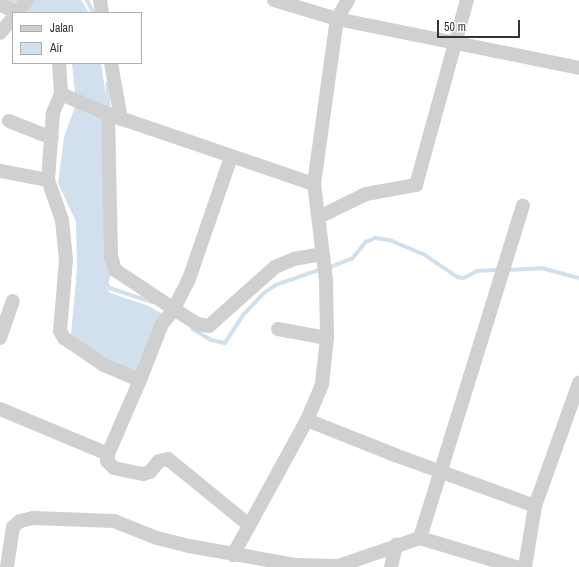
<!DOCTYPE html>
<style>
body{margin:0}
#map{position:relative;width:579px;height:567px;overflow:hidden;background:#fff;font-family:"Archivo Narrow",sans-serif}
div>[style]{position:absolute}
.water>*{inset:0;background:#d1e0ec}
.stream>*{height:3.5px;margin:-1.75px;padding:0 1.75px;transform-origin:1.75px;border-radius:1.75px;background:#d1e0ec}
.minor>*{height:14px;margin:-7px;padding:0 7px;transform-origin:7px;border-radius:7px;background:#d0d0d0}
span{translate:-50% -50%;white-space:nowrap;text-align:center;line-height:1.15;-webkit-text-stroke:4px #fff;paint-order:stroke}
.legend{position:absolute;left:12px;top:12px;width:130px;height:52px;box-sizing:border-box;background:#fff;border:1px solid #adadad;margin:0;padding:5px 7px;list-style:none;font-size:12px;color:#333}
.legend li{display:flex;align-items:center;gap:8px;height:20px}
.legend b{width:20px;border:1px solid #adadad}
.scale{position:absolute;left:437px;top:20px;width:83px;height:18px;box-sizing:border-box;border:2px solid #333;border-top:0;padding-left:5px;font-size:12px;line-height:14px;white-space:nowrap;color:#333;-webkit-text-stroke:3px #fff;paint-order:stroke}
</style>
<div id="map">
<div class="water">
<i style="clip-path:polygon(0 0,81px 0,89px 13px,32px 13px)"></i>
<i style="clip-path:polygon(72px 63px,101px 63px,109px 117px,109px 254px,106px 287px,110px 293px,146px 305px,169px 317px,141px 377px,120px 369px,71px 335px,77px 269px,76px 222px,58px 183px,64px 137px,76px 104px)"></i>
</div>
<div class="stream">
<i style="left:87px;top:0;width:15px;rotate:62deg"></i>
<i style="left:108px;top:84px;width:28px;rotate:88deg"></i>
<i style="left:328px;top:268px;width:26px;rotate:-21deg"></i>
<i style="left:352px;top:259px;width:22px;rotate:-51deg"></i>
<i style="left:366px;top:242px;width:10px;rotate:-24deg"></i>
<i style="left:375px;top:238px;width:15px;rotate:8deg"></i>
<i style="left:390px;top:240px;width:38px;rotate:23deg"></i>
<i style="left:425px;top:255px;width:40px;rotate:34deg"></i>
<i style="left:458px;top:277px;width:6px;rotate:9deg"></i>
<i style="left:464px;top:278px;width:15px;rotate:-28deg"></i>
<i style="left:477px;top:271px;width:22px;rotate:-3deg"></i>
<i style="left:110px;top:269px;width:15px;rotate:101deg"></i>
<i style="left:107px;top:284px;width:5px;rotate:53deg"></i>
<i style="left:110px;top:288px;width:44px;rotate:18.4deg"></i>
<i style="left:508px;top:270px;width:34px;rotate:-3deg"></i>
<i style="left:542px;top:268px;width:38px;rotate:15deg"></i>
<i style="left:193px;top:329px;width:21px;rotate:31deg"></i>
<i style="left:211px;top:340px;width:14px;rotate:12deg"></i>
<i style="left:225px;top:343px;width:33px;rotate:-57deg"></i>
<i style="left:243px;top:315px;width:30px;rotate:-46deg"></i>
<i style="left:264px;top:293px;width:14px;rotate:-34deg"></i>
<i style="left:276px;top:285px;width:49px;rotate:-19.2deg"></i>
</div>
<div class="minor">
<i style="left:100px;top:0;width:13px;rotate:81deg"></i>
<i style="left:274px;top:0;width:66px;rotate:16.8deg"></i>
<i style="left:337px;top:19px;width:247px;rotate:11.4deg"></i>
<i style="left:0;top:5px;width:21px;rotate:23deg"></i>
<i style="left:17px;top:13px;width:16px;rotate:-52deg"></i>
<i style="left:0;top:33px;width:20px;rotate:-49deg"></i>
<i style="left:59px;top:63px;width:31px;rotate:86deg"></i>
<i style="left:61px;top:94px;width:21px;rotate:113deg"></i>
<i style="left:53px;top:113px;width:67px;rotate:94.3deg"></i>
<i style="left:48px;top:180px;width:42px;rotate:70.7deg"></i>
<i style="left:62px;top:220px;width:40px;rotate:84.3deg"></i>
<i style="left:66px;top:260px;width:71px;rotate:94.8deg"></i>
<i style="left:60px;top:331px;width:8px;rotate:60deg"></i>
<i style="left:64px;top:338px;width:48px;rotate:34deg"></i>
<i style="left:104px;top:365px;width:39px;rotate:23deg"></i>
<i style="left:140px;top:380px;width:60px;rotate:-68.6deg"></i>
<i style="left:162px;top:324px;width:19px;rotate:-51deg"></i>
<i style="left:174px;top:309px;width:71px;rotate:-146.5deg"></i>
<i style="left:115px;top:270px;width:15px;rotate:-106deg"></i>
<i style="left:111px;top:256px;width:142px;rotate:-91.2deg"></i>
<i style="left:111px;top:63px;width:57px;rotate:79.9deg"></i>
<i style="left:61px;top:94px;width:51px;rotate:23.1deg"></i>
<i style="left:108px;top:114px;width:218px;rotate:18.8deg"></i>
<i style="left:9px;top:121px;width:46px;rotate:21.6deg"></i>
<i style="left:231px;top:157px;width:129px;rotate:109deg"></i>
<i style="left:189px;top:279px;width:34px;rotate:117deg"></i>
<i style="left:174px;top:309px;width:27px;rotate:33deg"></i>
<i style="left:197px;top:324px;width:12px;rotate:9deg"></i>
<i style="left:209px;top:326px;width:89px;rotate:-41.8deg"></i>
<i style="left:275px;top:267px;width:21px;rotate:-23deg"></i>
<i style="left:294px;top:259px;width:29px;rotate:-10deg"></i>
<i style="left:0;top:171px;width:49px;rotate:10.6deg"></i>
<i style="left:319px;top:217px;width:52px;rotate:-26.1deg"></i>
<i style="left:366px;top:194px;width:51px;rotate:-10.2deg"></i>
<i style="left:416px;top:185px;width:192px;rotate:-74.6deg"></i>
<i style="left:278px;top:329px;width:50px;rotate:10.4deg"></i>
<i style="left:0;top:338px;width:39px;rotate:-71deg"></i>
<i style="left:0;top:409px;width:117px;rotate:22.6deg"></i>
<i style="left:108px;top:454px;width:81px;rotate:-66.6deg"></i>
<i style="left:307px;top:420px;width:95px;rotate:21.7deg"></i>
<i style="left:395px;top:455px;width:149px;rotate:20deg"></i>
<i style="left:108px;top:454px;width:7px;rotate:98deg"></i>
<i style="left:107px;top:461px;width:10px;rotate:45deg"></i>
<i style="left:114px;top:468px;width:30px;rotate:12deg"></i>
<i style="left:143px;top:474px;width:7px;rotate:-16deg"></i>
<i style="left:150px;top:472px;width:14px;rotate:-51deg"></i>
<i style="left:159px;top:461px;width:9px;rotate:-13deg"></i>
<i style="left:168px;top:459px;width:104px;rotate:39.2deg"></i>
<i style="left:420px;top:538px;width:348px;rotate:-72.8deg"></i>
<i style="left:233px;top:555px;width:154px;rotate:-61.3deg"></i>
<i style="left:307px;top:420px;width:39px;rotate:-67deg"></i>
<i style="left:322px;top:384px;width:46px;rotate:-83.8deg"></i>
<i style="left:327px;top:338px;width:58px;rotate:-91deg"></i>
<i style="left:326px;top:280px;width:97px;rotate:-97.1deg"></i>
<i style="left:314px;top:184px;width:167px;rotate:-82.1deg"></i>
<i style="left:337px;top:19px;width:22px;rotate:-60deg"></i>
<i style="left:7px;top:567px;width:40px;rotate:-81.5deg"></i>
<i style="left:13px;top:527px;width:9px;rotate:-41deg"></i>
<i style="left:20px;top:521px;width:13px;rotate:-13deg"></i>
<i style="left:33px;top:518px;width:81px;rotate:2.1deg"></i>
<i style="left:114px;top:521px;width:46px;rotate:21.6deg"></i>
<i style="left:157px;top:538px;width:33px;rotate:14deg"></i>
<i style="left:189px;top:546px;width:109px;rotate:10.1deg"></i>
<i style="left:296px;top:565px;width:42px;rotate:1.4deg"></i>
<i style="left:338px;top:566px;width:87px;rotate:-18.9deg"></i>
<i style="left:420px;top:538px;width:100px;rotate:16.8deg"></i>
<i style="left:391px;top:567px;width:23px;rotate:-77deg"></i>
<i style="left:525px;top:567px;width:62px;rotate:-80.7deg"></i>
<i style="left:535px;top:506px;width:131px;rotate:-70.3deg"></i>
</div>
<ul class="legend">
<li><b style="height:5px;background:#d0d0d0"></b>Jalan</li>
<li><b style="height:11px;background:#d1e0ec"></b>Air</li>
</ul>
<div class="scale">50 m</div>
</div>
